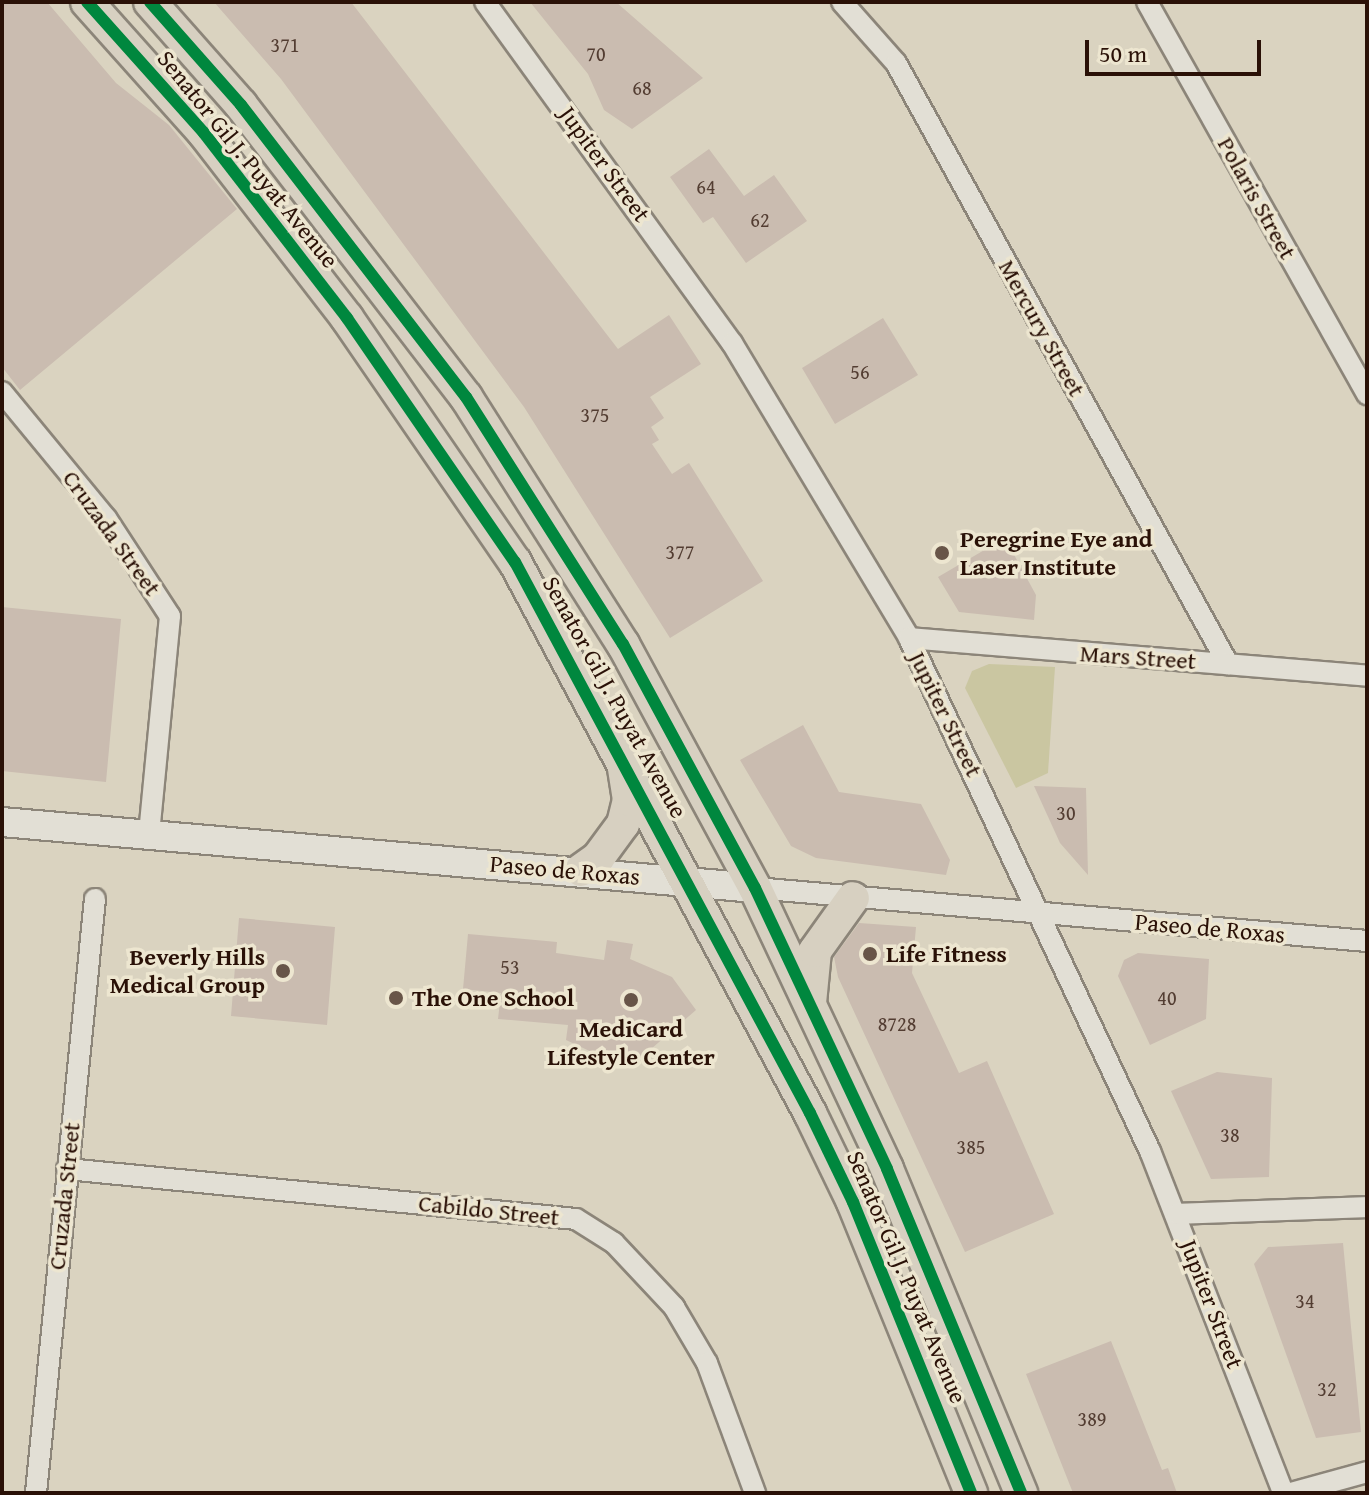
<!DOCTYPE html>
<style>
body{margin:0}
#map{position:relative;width:1369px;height:1495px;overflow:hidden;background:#dad3c0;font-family:"Gentium Book Plus",serif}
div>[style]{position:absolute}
.green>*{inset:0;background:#cac6a1}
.building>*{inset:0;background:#cabcb0}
.roads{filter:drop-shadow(2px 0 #8c8579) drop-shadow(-2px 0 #8c8579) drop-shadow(0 2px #8c8579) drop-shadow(0 -2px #8c8579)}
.street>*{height:20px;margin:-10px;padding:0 10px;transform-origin:10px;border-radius:10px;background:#e2dfd5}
.secondary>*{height:28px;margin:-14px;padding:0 14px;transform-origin:14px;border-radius:14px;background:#e2dfd5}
.primary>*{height:32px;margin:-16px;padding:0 16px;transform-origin:16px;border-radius:16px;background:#d7d0c1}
.cycleway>*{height:12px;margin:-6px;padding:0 6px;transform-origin:6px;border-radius:6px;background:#00873e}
.dots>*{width:22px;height:22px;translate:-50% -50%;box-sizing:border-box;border:4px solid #ede6d0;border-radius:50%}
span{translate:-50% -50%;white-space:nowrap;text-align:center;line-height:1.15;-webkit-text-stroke:7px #ede6d0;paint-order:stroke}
.number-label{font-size:20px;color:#533d32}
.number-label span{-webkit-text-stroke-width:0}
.street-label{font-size:24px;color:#2a1107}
.poi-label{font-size:24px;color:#2a1107;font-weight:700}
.left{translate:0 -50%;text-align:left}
.right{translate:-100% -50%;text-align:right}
.frame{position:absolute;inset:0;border:4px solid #2a1107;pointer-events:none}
.scale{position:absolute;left:1085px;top:40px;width:176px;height:36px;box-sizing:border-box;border:4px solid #2a1107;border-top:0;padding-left:10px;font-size:24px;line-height:28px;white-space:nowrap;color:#2a1107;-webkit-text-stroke:6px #ede6d0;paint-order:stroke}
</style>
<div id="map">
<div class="green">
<i style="clip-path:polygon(989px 664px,1055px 667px,1048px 773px,1016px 788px,965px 688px,972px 671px)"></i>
</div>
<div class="building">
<i style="clip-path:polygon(2px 2px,47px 2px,116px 83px,169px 125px,237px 209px,20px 390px,2px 367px)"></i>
<i style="clip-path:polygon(214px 2px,351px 2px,618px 349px,669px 315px,701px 364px,650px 397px,664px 418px,651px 427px,659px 440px,652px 444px,672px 474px,689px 463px,763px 581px,670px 638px,524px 407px,281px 79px)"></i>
<i style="clip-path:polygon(530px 2px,616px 2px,703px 78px,632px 129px,604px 110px,588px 74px)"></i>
<i style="clip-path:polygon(709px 149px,744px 196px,774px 175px,807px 221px,746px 263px,713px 217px,703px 223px,670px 177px)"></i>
<i style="clip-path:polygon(883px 318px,918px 375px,835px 424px,802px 368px)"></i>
<i style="clip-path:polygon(1005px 538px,1036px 595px,1034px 620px,959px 612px,938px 577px)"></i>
<i style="clip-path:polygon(2px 607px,121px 619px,106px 782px,2px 771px)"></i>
<i style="clip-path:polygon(803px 725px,839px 792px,921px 804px,950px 860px,946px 875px,816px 858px,791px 846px,740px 760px)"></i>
<i style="clip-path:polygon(1034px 786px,1086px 788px,1088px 875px,1060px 843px)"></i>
<i style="clip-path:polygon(239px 918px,335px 927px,327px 1025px,231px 1016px)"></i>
<i style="clip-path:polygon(859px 923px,916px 927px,912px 973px,959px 1073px,987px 1061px,1054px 1214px,965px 1252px,838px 977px,834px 957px)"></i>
<i style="clip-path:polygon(468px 934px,557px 942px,556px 953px,604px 960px,607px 940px,633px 944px,630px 959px,672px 977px,696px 1010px,628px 1069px,566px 1040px,568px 1025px,498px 1019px,501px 993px,463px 989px)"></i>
<i style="clip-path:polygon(1138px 953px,1209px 959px,1206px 1019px,1150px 1045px,1118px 976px,1124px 960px)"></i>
<i style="clip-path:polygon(1217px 1072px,1272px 1078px,1269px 1177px,1211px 1179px,1171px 1091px)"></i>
<i style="clip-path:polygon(1343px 1243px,1361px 1432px,1316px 1438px,1254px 1264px,1268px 1247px)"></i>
<i style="clip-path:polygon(1111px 1341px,1162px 1470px,1168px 1468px,1177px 1493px,1073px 1493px,1026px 1374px)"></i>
</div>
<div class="roads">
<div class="street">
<i style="left:485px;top:2px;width:421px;rotate:54.1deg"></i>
<i style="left:732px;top:343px;width:344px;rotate:59deg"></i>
<i style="left:909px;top:638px;width:567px;rotate:64.84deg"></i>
<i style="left:1150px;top:1151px;width:367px;rotate:68.7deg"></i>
<i style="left:842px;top:2px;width:81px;rotate:48.5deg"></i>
<i style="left:896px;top:63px;width:687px;rotate:61.08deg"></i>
<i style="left:1147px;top:2px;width:450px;rotate:60.7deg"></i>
<i style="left:2px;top:392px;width:163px;rotate:50.5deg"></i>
<i style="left:106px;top:518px;width:117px;rotate:56.9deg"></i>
<i style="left:170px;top:616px;width:221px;rotate:95.5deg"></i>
<i style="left:909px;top:638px;width:460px;rotate:4.7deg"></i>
<i style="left:755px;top:888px;width:614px;rotate:4.95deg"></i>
<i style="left:67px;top:1169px;width:511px;rotate:5.61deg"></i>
<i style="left:576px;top:1219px;width:45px;rotate:32.3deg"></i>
<i style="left:614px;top:1243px;width:88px;rotate:46.8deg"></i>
<i style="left:674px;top:1307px;width:65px;rotate:59.5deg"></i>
<i style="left:707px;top:1363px;width:139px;rotate:69.7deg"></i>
<i style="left:1177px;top:1214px;width:190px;rotate:-2.1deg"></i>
<i style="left:36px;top:1493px;width:597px;rotate:-84.33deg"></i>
<i style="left:1291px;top:1493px;width:79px;rotate:-15.4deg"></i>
</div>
<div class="secondary">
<i style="left:2px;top:822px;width:756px;rotate:5.01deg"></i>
</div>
<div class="primary">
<i style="left:87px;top:2px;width:176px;rotate:48.2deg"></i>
<i style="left:204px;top:133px;width:234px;rotate:52.3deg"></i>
<i style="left:347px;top:318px;width:296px;rotate:55.5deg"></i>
<i style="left:515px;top:562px;width:625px;rotate:61.84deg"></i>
<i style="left:810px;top:1113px;width:99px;rotate:64.2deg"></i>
<i style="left:853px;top:1202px;width:314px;rotate:67.9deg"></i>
<i style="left:150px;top:2px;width:137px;rotate:48.5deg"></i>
<i style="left:241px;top:105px;width:369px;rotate:52.4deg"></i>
<i style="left:466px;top:397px;width:293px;rotate:57.6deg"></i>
<i style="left:623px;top:644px;width:277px;rotate:61.6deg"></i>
<i style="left:755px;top:888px;width:310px;rotate:64.8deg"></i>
<i style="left:887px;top:1169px;width:351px;rotate:67.5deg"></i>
<i style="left:581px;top:870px;width:21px;rotate:-35deg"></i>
<i style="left:598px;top:858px;width:42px;rotate:-53.7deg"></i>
<i style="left:623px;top:824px;width:25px;rotate:-76deg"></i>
<i style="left:629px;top:800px;width:33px;rotate:-99deg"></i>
<i style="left:810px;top:1003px;width:52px;rotate:-84.5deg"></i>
<i style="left:815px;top:951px;width:65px;rotate:-54.4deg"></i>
</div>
</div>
<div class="cycleway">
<i style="left:87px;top:2px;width:176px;rotate:48.2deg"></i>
<i style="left:204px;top:133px;width:234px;rotate:52.3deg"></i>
<i style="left:347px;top:318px;width:296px;rotate:55.5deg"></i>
<i style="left:515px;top:562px;width:625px;rotate:61.84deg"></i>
<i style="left:810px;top:1113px;width:99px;rotate:64.2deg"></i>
<i style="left:853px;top:1202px;width:314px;rotate:67.9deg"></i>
<i style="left:150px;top:2px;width:137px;rotate:48.5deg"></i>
<i style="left:241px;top:105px;width:369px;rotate:52.4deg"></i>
<i style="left:466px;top:397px;width:293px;rotate:57.6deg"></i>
<i style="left:623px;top:644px;width:277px;rotate:61.6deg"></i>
<i style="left:755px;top:888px;width:310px;rotate:64.8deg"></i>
<i style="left:887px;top:1169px;width:351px;rotate:67.5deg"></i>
</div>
<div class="dots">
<i style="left:942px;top:553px;background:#685548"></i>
<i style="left:870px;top:954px;background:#685548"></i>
<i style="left:283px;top:971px;background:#685548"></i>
<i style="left:396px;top:998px;background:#685548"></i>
<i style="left:631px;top:1000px;background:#685548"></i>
</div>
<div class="number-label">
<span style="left:285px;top:44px">371</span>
<span style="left:596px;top:53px">70</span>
<span style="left:642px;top:87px">68</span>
<span style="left:706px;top:186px">64</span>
<span style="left:760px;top:219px">62</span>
<span style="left:860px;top:371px">56</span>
<span style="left:595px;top:414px">375</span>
<span style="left:680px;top:551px">377</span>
<span style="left:1066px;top:812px">30</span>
<span style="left:510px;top:966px">53</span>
<span style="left:1167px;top:997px">40</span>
<span style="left:897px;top:1023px">8728</span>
<span style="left:1230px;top:1134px">38</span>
<span style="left:971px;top:1146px">385</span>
<span style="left:1305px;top:1300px">34</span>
<span style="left:1327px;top:1388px">32</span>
<span style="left:1092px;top:1418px">389</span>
</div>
<div class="street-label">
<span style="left:248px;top:159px;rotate:51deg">Senator Gil J. Puyat Avenue</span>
<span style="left:605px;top:164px;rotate:54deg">Jupiter Street</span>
<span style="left:1257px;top:198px;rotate:61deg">Polaris Street</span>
<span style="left:1042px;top:328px;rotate:61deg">Mercury Street</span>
<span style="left:112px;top:533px;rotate:54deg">Cruzada Street</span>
<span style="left:1138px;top:657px;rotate:4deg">Mars Street</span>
<span style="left:615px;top:697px;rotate:61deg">Senator Gil J. Puyat Avenue</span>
<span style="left:946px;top:714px;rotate:64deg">Jupiter Street</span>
<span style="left:565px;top:870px;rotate:5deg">Paseo de Roxas</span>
<span style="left:1210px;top:928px;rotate:5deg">Paseo de Roxas</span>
<span style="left:64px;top:1196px;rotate:-84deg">Cruzada Street</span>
<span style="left:489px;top:1210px;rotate:6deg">Cabildo Street</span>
<span style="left:907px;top:1277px;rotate:67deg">Senator Gil J. Puyat Avenue</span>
<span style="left:1212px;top:1304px;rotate:69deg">Jupiter Street</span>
</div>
<div class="poi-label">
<span class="left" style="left:960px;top:553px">Peregrine Eye and<br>Laser Institute</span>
<span class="left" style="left:886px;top:954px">Life Fitness</span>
<span class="right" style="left:265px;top:971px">Beverly Hills<br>Medical Group</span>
<span class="left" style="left:412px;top:998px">The One School</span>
<span style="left:631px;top:1043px">MediCard<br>Lifestyle Center</span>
</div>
<div class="frame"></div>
<div class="scale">50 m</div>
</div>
